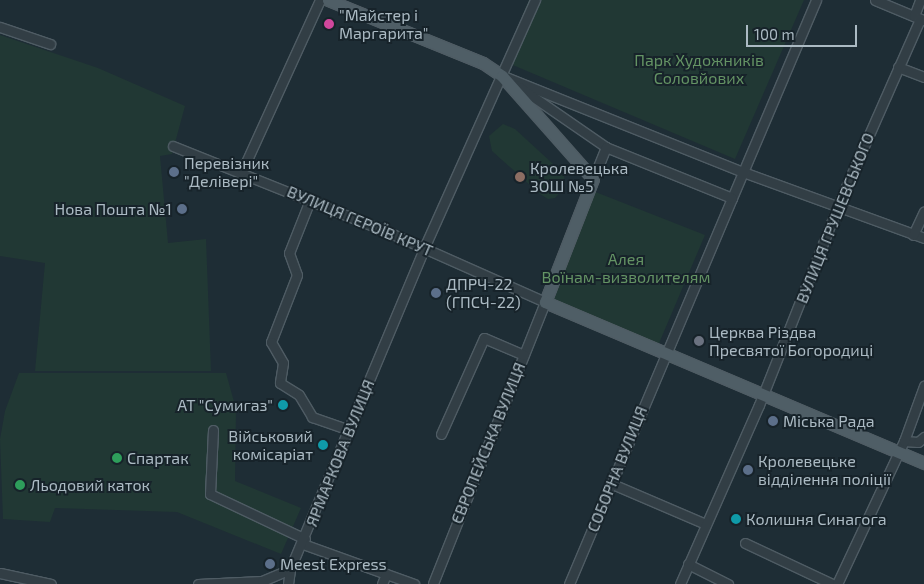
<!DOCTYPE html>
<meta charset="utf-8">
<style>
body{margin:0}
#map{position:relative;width:924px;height:584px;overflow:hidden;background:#1e2d35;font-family:"Exo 2",sans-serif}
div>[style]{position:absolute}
.green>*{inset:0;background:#213834}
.roads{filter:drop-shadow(1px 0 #4f5c64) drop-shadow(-1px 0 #4f5c64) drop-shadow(0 1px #4f5c64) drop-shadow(0 -1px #4f5c64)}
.minor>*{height:9px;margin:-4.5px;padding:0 4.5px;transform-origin:4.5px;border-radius:4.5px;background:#323e45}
.major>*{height:11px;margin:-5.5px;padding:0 5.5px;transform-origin:5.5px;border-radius:5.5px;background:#4f5e66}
.dots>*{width:14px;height:14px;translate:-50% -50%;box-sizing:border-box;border:2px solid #17232a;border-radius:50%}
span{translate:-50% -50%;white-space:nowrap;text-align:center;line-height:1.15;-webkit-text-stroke:4px #17232a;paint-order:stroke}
.poi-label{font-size:16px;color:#abbac3}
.left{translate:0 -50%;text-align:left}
.right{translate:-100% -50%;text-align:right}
.park-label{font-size:16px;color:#649364}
.street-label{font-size:16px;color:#abbac3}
.scale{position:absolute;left:746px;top:25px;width:111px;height:22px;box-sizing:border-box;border:2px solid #abbac3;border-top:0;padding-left:6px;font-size:15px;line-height:18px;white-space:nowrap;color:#abbac3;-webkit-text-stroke:4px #17232a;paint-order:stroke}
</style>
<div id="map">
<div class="green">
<i style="clip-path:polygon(529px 0,804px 0,735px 159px,503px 61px)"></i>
<i style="clip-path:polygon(0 35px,98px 68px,185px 106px,172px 154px,160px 156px,168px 243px,206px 239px,211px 371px,35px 371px,45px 263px,0 256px)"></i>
<i style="clip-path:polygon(503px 124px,515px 129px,564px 174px,565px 187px,555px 198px,548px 199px,540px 194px,492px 151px,489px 136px)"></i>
<i style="clip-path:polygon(593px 191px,705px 235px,657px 348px,548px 301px)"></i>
<i style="clip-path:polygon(19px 373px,226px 373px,236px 409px,235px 481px,301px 508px,281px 554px,177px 512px,55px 508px,50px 522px,3px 519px,0 439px,5px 411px)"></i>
</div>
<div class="roads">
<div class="minor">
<i style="left:875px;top:0;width:52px;rotate:22.6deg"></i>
<i style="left:914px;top:16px;width:17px;rotate:-69deg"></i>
<i style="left:0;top:27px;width:53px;rotate:18.8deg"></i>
<i style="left:898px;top:67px;width:28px;rotate:21deg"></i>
<i style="left:503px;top:76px;width:258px;rotate:21.8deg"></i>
<i style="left:743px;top:172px;width:193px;rotate:20deg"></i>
<i style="left:516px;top:85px;width:109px;rotate:34.6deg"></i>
<i style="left:173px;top:146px;width:234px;rotate:21.8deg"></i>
<i style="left:390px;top:233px;width:170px;rotate:24deg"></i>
<i style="left:545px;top:302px;width:303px;rotate:111.7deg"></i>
<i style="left:242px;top:171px;width:188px;rotate:-65.5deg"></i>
<i style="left:732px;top:198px;width:215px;rotate:-67deg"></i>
<i style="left:310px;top:200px;width:57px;rotate:111.6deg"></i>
<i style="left:289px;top:253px;width:23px;rotate:70deg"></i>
<i style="left:297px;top:275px;width:72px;rotate:111.2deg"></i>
<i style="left:271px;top:342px;width:24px;rotate:60deg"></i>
<i style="left:283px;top:363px;width:20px;rotate:99deg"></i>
<i style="left:280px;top:383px;width:22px;rotate:32deg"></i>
<i style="left:299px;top:395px;width:26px;rotate:59deg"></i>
<i style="left:312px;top:417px;width:39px;rotate:19deg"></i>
<i style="left:913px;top:235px;width:26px;rotate:-65deg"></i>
<i style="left:213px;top:430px;width:64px;rotate:92.7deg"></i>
<i style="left:210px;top:494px;width:105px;rotate:25.3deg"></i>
<i style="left:441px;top:434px;width:105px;rotate:-65.9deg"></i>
<i style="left:484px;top:338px;width:43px;rotate:23deg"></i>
<i style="left:904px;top:441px;width:14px;rotate:4deg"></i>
<i style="left:918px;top:442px;width:8px;rotate:-40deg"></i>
<i style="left:612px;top:484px;width:102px;rotate:23.1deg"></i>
<i style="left:745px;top:543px;width:96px;rotate:25.2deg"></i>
<i style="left:303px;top:544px;width:118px;rotate:19.8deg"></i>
<i style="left:688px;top:564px;width:45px;rotate:26.6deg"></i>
<i style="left:0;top:573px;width:52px;rotate:12.2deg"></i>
<i style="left:198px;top:584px;width:64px;rotate:-2.7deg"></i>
<i style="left:262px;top:581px;width:30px;rotate:-23deg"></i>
<i style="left:290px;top:569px;width:348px;rotate:-67.3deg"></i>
<i style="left:424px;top:248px;width:272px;rotate:-65.9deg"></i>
<i style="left:288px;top:584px;width:15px;rotate:-82deg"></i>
<i style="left:382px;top:584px;width:11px;rotate:-68deg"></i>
<i style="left:569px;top:584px;width:419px;rotate:-67.1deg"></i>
<i style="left:732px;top:198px;width:136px;rotate:-158deg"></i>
<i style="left:606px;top:147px;width:35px;rotate:112deg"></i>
<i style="left:680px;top:584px;width:196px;rotate:-66.2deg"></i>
<i style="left:759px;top:405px;width:215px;rotate:-68.4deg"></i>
<i style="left:838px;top:205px;width:203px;rotate:-66.2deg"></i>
<i style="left:837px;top:584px;width:158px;rotate:-64.9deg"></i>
<i style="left:904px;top:441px;width:59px;rotate:-70deg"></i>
</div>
<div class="major">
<i style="left:328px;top:0;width:167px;rotate:22.1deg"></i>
<i style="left:483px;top:63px;width:23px;rotate:34deg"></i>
<i style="left:502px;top:76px;width:137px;rotate:48.5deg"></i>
<i style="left:593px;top:179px;width:132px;rotate:111.3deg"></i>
<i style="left:545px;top:302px;width:412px;rotate:23deg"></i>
</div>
</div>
<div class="dots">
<i style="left:329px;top:24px;background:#d1479c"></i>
<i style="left:174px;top:172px;background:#5c6f8a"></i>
<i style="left:520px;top:177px;background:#8d6e63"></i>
<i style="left:182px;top:209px;background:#5c6f8a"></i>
<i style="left:436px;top:293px;background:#5c6f8a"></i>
<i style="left:699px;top:341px;background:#6b7280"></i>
<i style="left:283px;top:405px;background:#0f9aa8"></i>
<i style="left:773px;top:421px;background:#5c6f8a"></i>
<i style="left:323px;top:445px;background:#0f9aa8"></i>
<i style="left:117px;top:458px;background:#2e9e5b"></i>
<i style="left:748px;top:470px;background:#5c6f8a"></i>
<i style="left:20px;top:485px;background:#2e9e5b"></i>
<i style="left:736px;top:519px;background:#0f9aa8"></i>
<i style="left:270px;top:564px;background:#5c6f8a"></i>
</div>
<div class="poi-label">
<span class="left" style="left:339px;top:24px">"Майстер і<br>Маргарита"</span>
<span class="left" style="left:184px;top:172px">Перевізник<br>"Делівері"</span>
<span class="left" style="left:530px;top:177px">Кролевецька<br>ЗОШ №5</span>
<span class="right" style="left:172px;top:209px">Нова Пошта №1</span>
<span class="left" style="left:446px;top:293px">ДПРЧ-22<br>(ГПСЧ-22)</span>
<span class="left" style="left:709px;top:341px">Церква Різдва<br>Пресвятої Богородиці</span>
<span class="right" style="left:273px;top:405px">АТ "Сумигаз"</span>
<span class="left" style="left:783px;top:421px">Міська Рада</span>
<span class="right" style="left:313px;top:445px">Військовий<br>комісаріат</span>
<span class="left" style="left:127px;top:458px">Спартак</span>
<span class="left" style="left:758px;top:470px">Кролевецьке<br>відділення поліції</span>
<span class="left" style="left:30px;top:485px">Льодовий каток</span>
<span class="left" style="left:746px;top:519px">Колишня Синагога</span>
<span class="left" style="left:280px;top:564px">Meest Express</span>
</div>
<div class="park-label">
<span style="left:699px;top:69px">Парк Художників<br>Соловйових</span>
<span style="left:626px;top:268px">Алея<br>Воїнам-визволителям</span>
</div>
<div class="street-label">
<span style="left:835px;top:218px;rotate:-68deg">ВУЛИЦЯ ГРУШЕВСЬКОГО</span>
<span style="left:360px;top:221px;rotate:23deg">ВУЛИЦЯ ГЕРОЇВ КРУТ</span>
<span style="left:488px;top:443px;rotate:-68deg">ЄВРОПЕЙСЬКА ВУЛИЦЯ</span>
<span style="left:340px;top:453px;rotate:-68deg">ЯРМАРКОВА ВУЛИЦЯ</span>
<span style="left:617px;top:469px;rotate:-68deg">СОБОРНА ВУЛИЦЯ</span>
</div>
<div class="scale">100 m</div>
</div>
